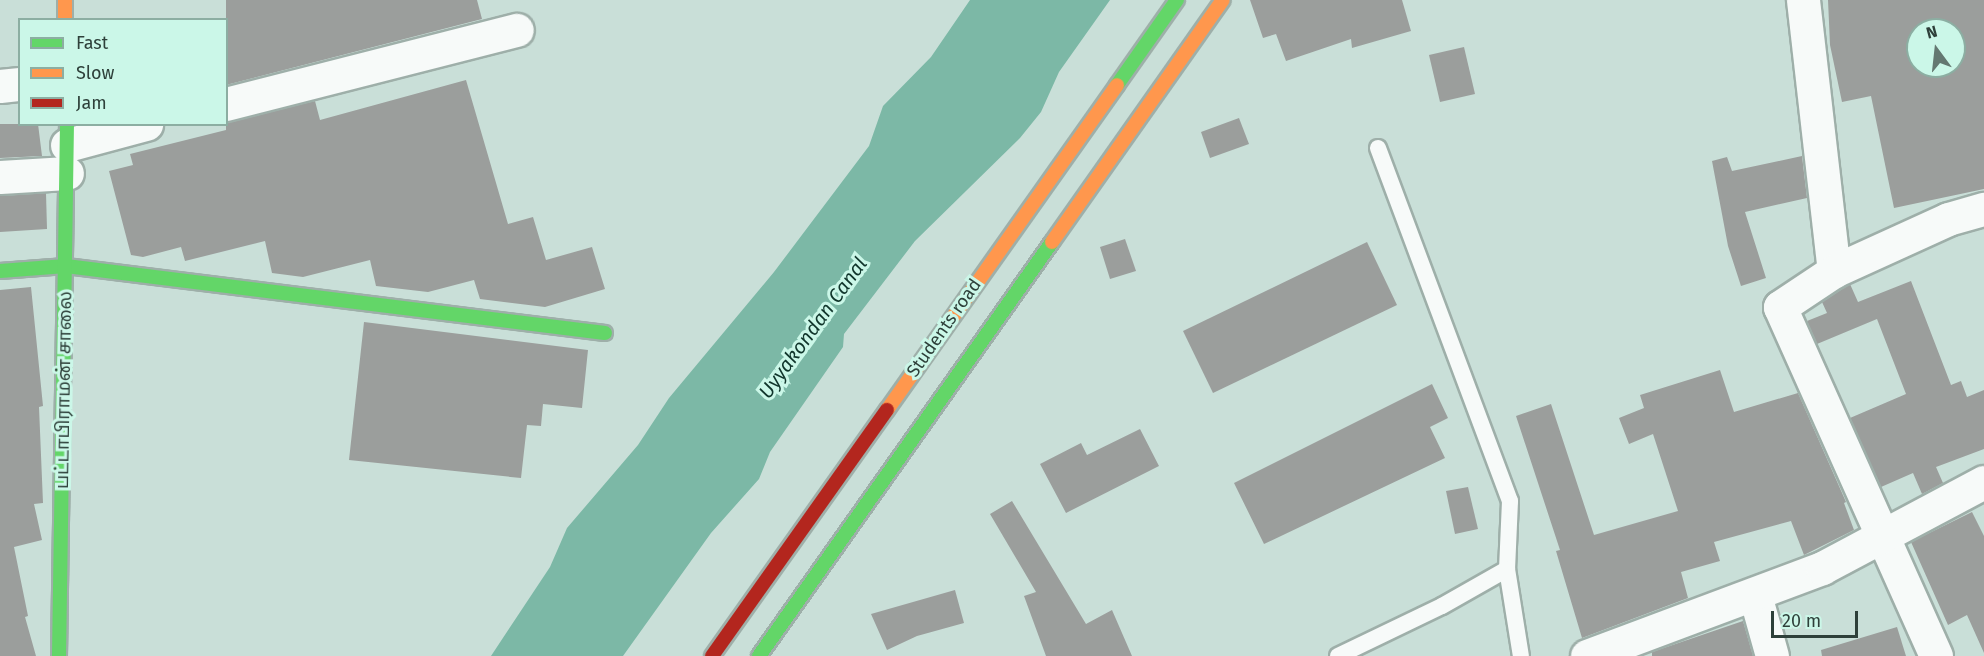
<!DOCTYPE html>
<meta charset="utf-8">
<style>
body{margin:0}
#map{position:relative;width:1984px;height:656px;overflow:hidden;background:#c9dfd8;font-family:"Fira Sans","Noto Sans Tamil",sans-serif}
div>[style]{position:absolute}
.water>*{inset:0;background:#7cb8a6}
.building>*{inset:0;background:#9b9e9c}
.roads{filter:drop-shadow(2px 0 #9eafa9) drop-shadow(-2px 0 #9eafa9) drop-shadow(0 2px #9eafa9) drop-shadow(0 -2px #9eafa9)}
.lane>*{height:16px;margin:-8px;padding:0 8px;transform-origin:8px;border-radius:8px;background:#f7faf9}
.street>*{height:33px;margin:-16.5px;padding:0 16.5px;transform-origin:16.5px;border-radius:16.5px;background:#f7faf9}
.fast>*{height:14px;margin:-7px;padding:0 7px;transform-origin:7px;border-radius:7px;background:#63d668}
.slow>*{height:14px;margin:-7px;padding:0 7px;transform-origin:7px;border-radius:7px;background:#ff974d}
.jam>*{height:14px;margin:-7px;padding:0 7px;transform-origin:7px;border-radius:7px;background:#b3261e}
span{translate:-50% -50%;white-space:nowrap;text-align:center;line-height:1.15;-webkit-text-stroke:6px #cbf7e8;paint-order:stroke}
.street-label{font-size:18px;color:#2e403a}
.water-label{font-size:20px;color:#10352b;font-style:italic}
.legend{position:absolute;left:18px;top:18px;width:210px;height:108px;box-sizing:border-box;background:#cbf7e8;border:2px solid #8caea2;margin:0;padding:8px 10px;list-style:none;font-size:18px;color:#2e403a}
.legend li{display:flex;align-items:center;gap:12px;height:30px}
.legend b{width:30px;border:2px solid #8caea2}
.north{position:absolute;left:1906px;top:18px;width:60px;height:60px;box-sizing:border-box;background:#cbf7e8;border:2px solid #8caea2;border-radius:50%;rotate:345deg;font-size:16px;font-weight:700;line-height:24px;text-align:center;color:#2e403a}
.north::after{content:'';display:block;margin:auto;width:21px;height:27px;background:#647871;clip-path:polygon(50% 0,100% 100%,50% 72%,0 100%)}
.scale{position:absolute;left:1771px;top:611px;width:87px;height:27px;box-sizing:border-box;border:3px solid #2e403a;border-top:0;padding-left:8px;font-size:18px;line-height:21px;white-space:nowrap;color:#2e403a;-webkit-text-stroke:4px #cbf7e8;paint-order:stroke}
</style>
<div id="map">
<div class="water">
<i style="clip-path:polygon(970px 0,1110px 0,1059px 72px,1041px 112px,1020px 138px,915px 241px,844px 334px,843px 347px,770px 452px,759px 479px,711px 533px,623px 656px,491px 656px,550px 567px,567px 528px,638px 445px,669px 398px,774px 272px,869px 146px,883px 106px,931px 57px)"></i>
</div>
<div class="building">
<i style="clip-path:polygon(226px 0,477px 0,482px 19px,226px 85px)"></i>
<i style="clip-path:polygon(1250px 0,1402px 0,1411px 31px,1352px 48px,1351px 39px,1286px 61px,1276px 34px,1263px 38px)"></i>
<i style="clip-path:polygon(evenodd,1828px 0,1984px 0,1984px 189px,1894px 208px,1871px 96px,1842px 102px,1830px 45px,1828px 0,1918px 30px,1954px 30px,1954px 66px,1918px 66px,1918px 30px)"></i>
<i style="clip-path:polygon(1464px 47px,1475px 94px,1440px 102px,1429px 55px)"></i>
<i style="clip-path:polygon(466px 80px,508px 224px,533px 217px,546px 260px,592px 247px,605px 289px,545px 307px,480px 299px,474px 280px,428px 292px,376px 286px,370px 260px,303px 277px,272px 273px,265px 241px,185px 261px,181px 247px,143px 257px,131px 255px,109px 171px,133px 165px,130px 154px,226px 130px,226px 122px,315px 101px,320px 120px)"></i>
<i style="clip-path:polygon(1239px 118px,1249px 144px,1210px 158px,1201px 132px)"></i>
<i style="clip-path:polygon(0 124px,38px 124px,42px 156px,0 158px)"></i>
<i style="clip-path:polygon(1802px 156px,1807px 198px,1745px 212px,1766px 278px,1741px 286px,1728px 246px,1712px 161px,1727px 157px,1732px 171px)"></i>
<i style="clip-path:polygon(46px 193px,47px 229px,0 232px,0 196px)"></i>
<i style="clip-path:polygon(1125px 239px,1136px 271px,1110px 279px,1100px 247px)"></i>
<i style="clip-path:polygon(1367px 242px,1397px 305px,1213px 393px,1183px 331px)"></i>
<i style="clip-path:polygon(1911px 281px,1951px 385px,1961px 381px,1967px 397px,1984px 390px,1984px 449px,1936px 467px,1943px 483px,1922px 494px,1913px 473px,1881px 487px,1850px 418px,1906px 394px,1877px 319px,1817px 344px,1807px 321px,1827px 313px,1822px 302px,1850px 284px,1858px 302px)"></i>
<i style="clip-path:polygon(31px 287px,43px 406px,39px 407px,43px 503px,34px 504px,42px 540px,14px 547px,28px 616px,25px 617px,36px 656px,0 656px,0 290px)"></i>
<i style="clip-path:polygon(364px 322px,588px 350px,582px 408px,543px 404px,541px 426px,527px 425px,521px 478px,349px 460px)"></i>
<i style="clip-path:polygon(1720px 370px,1734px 412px,1798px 393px,1846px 502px,1844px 503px,1854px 530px,1804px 555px,1791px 521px,1714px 542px,1720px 561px,1681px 572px,1688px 598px,1582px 638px,1556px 551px,1560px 550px,1516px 416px,1551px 404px,1594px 535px,1678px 511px,1653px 434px,1629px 444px,1619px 418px,1644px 408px,1640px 395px)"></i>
<i style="clip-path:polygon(1432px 384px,1448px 418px,1430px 427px,1445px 458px,1264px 544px,1234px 483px)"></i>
<i style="clip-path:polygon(1140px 429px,1159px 466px,1066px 513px,1040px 464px,1081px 443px,1087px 455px)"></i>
<i style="clip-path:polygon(1468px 487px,1478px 529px,1455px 534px,1446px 491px)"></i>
<i style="clip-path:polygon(1012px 501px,1086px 624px,1112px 610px,1132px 656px,1046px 656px,1024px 596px,1036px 592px,990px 514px)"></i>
<i style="clip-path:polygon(1972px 512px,1984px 536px,1984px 653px,1967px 615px,1948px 625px,1911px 542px)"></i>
<i style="clip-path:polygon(955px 590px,964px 623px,917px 636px,887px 650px,871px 614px)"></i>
<i style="clip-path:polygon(1743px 621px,1753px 656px,1652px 656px,1652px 652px)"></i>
<i style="clip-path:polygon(1897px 627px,1906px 656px,1822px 656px,1821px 650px)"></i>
</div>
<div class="roads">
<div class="lane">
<i style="left:1378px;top:148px;width:377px;rotate:69.5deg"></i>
<i style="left:1510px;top:501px;width:68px;rotate:92.5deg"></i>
<i style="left:1338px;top:656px;width:115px;rotate:-25.7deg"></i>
<i style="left:1442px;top:606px;width:75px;rotate:-29.6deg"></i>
<i style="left:1507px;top:569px;width:88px;rotate:80.9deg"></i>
</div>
<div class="street">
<i style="left:1803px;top:0;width:273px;rotate:83.5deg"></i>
<i style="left:1834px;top:271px;width:125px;rotate:-24.5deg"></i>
<i style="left:1948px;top:219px;width:37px;rotate:-16deg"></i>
<i style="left:0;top:86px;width:20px;rotate:-6deg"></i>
<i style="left:226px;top:104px;width:300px;rotate:-14.3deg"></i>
<i style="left:67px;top:145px;width:82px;rotate:-14.9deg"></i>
<i style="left:0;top:177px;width:67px;rotate:-3.4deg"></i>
<i style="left:1834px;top:271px;width:65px;rotate:146.3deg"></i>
<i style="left:1780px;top:307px;width:382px;rotate:65.9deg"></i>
<i style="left:1755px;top:595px;width:63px;rotate:74.4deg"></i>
<i style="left:1587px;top:656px;width:251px;rotate:-20.5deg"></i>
<i style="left:1822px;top:568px;width:183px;rotate:-28deg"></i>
</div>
<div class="fast">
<i style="left:1117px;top:85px;width:104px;rotate:-54.8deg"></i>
<i style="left:0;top:271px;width:66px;rotate:-4.3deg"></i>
<i style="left:66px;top:266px;width:543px;rotate:7.09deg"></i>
<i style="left:59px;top:656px;width:532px;rotate:-89.14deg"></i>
<i style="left:759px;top:656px;width:507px;rotate:-54.71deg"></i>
</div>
<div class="slow">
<i style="left:65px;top:0;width:20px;rotate:90deg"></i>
<i style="left:1052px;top:242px;width:296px;rotate:-54.8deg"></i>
<i style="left:887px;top:410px;width:398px;rotate:-54.7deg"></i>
</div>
<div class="jam">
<i style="left:712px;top:656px;width:302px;rotate:-54.6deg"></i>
</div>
</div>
<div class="street-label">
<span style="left:944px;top:328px;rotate:-55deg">Students road</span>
<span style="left:64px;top:390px;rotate:-89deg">பட்டாபிராமன் சாலை</span>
</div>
<div class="water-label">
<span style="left:813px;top:328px;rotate:-54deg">Uyyakondan Canal</span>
</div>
<ul class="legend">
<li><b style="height:8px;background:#63d668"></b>Fast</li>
<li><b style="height:8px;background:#ff974d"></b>Slow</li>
<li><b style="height:8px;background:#b3261e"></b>Jam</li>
</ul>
<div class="north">N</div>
<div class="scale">20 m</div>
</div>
